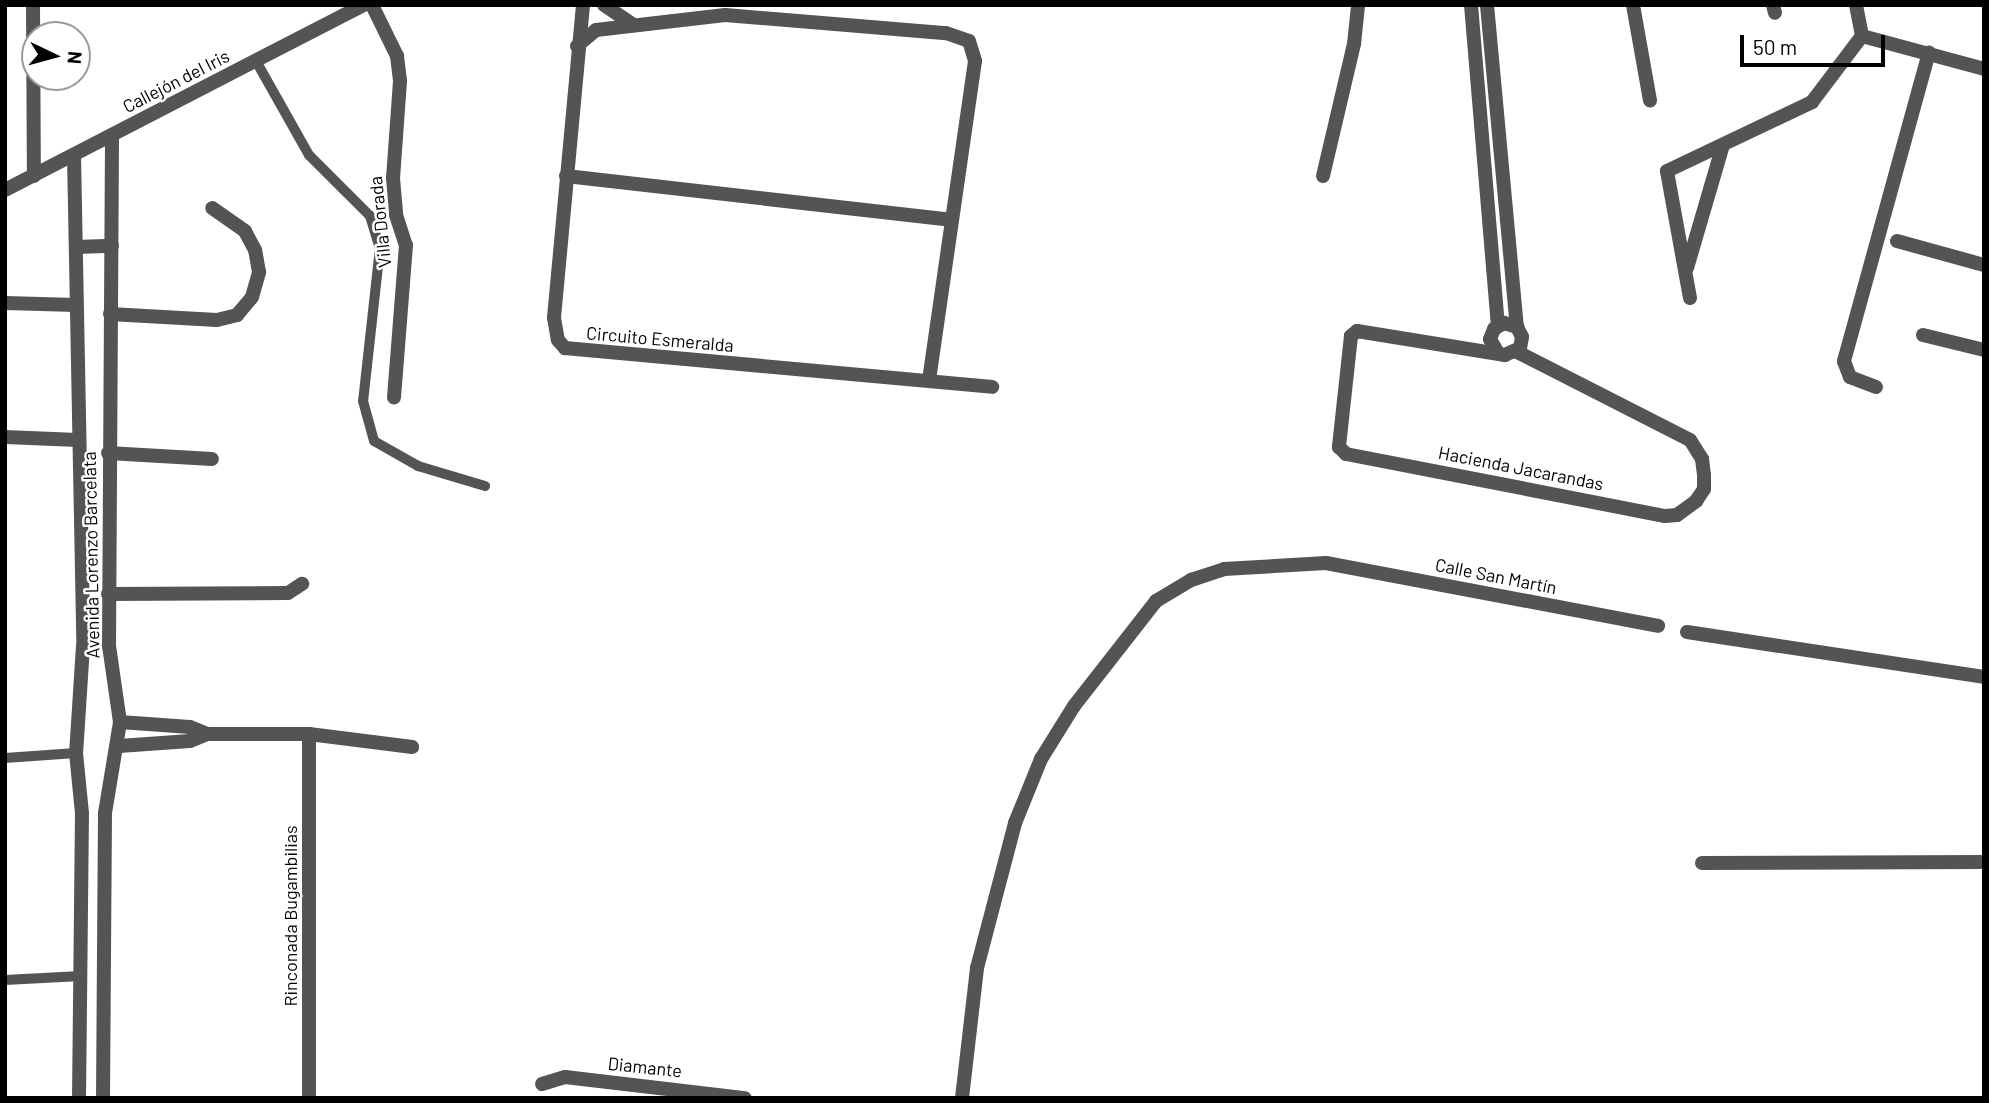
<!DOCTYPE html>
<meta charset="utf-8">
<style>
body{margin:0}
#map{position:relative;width:1989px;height:1103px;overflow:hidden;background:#fff;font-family:Barlow,sans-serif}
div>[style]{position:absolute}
.service>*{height:10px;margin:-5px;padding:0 5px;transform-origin:5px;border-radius:5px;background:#545454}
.minor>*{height:14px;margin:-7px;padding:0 7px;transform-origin:7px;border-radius:7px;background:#545454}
.tertiary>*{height:14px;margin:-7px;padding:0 7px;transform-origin:7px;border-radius:7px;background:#545454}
span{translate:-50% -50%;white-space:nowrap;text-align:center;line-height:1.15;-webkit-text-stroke:5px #fff;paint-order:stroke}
.street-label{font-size:18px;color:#000}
.frame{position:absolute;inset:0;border:7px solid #000;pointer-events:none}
.north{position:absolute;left:21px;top:21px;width:70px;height:70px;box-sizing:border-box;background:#fff;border:2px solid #999;border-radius:50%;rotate:95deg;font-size:19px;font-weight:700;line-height:28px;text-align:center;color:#000}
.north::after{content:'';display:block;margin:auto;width:24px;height:32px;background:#000;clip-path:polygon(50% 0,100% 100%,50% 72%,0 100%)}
.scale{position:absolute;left:1740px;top:35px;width:145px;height:32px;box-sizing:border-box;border:4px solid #000;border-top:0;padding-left:9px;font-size:21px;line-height:24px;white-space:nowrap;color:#000;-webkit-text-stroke:5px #fff;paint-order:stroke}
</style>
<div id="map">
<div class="service">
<i style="left:256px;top:61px;width:108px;rotate:60.6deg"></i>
<i style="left:309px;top:155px;width:86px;rotate:45deg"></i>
<i style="left:370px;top:216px;width:34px;rotate:73deg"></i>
<i style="left:380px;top:248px;width:154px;rotate:96.3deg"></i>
<i style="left:363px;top:401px;width:41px;rotate:74.6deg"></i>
<i style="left:374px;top:441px;width:51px;rotate:29.6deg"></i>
<i style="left:418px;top:466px;width:70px;rotate:16.6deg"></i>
<i style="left:5px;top:758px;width:71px;rotate:-4deg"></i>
<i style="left:5px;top:980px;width:76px;rotate:-3deg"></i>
</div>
<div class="minor">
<i style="left:33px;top:5px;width:171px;rotate:89.7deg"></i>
<i style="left:372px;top:5px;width:57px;rotate:63.9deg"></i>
<i style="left:397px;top:56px;width:25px;rotate:83deg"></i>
<i style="left:400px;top:81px;width:97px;rotate:94.1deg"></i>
<i style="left:393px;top:178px;width:37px;rotate:85deg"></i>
<i style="left:396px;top:215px;width:32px;rotate:72deg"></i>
<i style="left:406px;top:245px;width:153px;rotate:94.5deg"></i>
<i style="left:583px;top:5px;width:314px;rotate:95.3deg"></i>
<i style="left:554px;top:318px;width:22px;rotate:80deg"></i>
<i style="left:558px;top:340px;width:11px;rotate:49deg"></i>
<i style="left:565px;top:348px;width:429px;rotate:5.2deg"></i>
<i style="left:604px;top:5px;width:34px;rotate:34deg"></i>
<i style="left:1471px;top:5px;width:321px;rotate:85.2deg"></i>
<i style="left:1487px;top:5px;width:323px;rotate:84.7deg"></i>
<i style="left:1633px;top:5px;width:97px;rotate:79.9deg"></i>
<i style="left:1773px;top:5px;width:8px;rotate:76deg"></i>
<i style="left:1856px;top:5px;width:32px;rotate:79deg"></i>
<i style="left:1862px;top:36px;width:126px;rotate:15.1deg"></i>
<i style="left:577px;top:46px;width:25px;rotate:-40deg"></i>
<i style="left:596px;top:30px;width:130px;rotate:-6.6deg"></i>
<i style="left:725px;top:15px;width:222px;rotate:4.7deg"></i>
<i style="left:946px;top:33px;width:24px;rotate:19deg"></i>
<i style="left:969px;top:41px;width:21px;rotate:73deg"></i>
<i style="left:975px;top:61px;width:322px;rotate:98.2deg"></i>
<i style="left:74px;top:155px;width:491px;rotate:88.9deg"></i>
<i style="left:83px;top:646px;width:107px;rotate:93.7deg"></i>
<i style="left:76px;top:753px;width:60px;rotate:84.3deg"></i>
<i style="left:82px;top:813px;width:285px;rotate:90.6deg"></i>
<i style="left:566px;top:176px;width:387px;rotate:6.5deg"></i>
<i style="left:1323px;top:176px;width:136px;rotate:-76.8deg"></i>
<i style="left:1354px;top:44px;width:39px;rotate:-84deg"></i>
<i style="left:1897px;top:241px;width:90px;rotate:15.4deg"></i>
<i style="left:76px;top:247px;width:36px;rotate:-2deg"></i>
<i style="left:1687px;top:268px;width:125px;rotate:-73.7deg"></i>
<i style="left:1690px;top:298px;width:129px;rotate:-100.3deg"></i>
<i style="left:1667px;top:171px;width:161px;rotate:-25.4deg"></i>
<i style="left:1812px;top:102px;width:83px;rotate:-52.9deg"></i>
<i style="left:5px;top:303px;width:71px;rotate:1.6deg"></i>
<i style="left:110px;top:314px;width:107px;rotate:3.2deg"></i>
<i style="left:217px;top:320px;width:21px;rotate:-14deg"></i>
<i style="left:237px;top:315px;width:23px;rotate:-50deg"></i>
<i style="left:252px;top:297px;width:26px;rotate:-74deg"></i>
<i style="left:259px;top:272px;width:22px;rotate:-100deg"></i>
<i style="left:255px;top:250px;width:21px;rotate:-118deg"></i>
<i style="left:245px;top:231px;width:40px;rotate:-145.1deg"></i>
<i style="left:1923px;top:335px;width:63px;rotate:13.8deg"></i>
<i style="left:1498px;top:353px;width:16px;rotate:-120deg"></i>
<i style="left:1490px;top:339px;width:11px;rotate:-68deg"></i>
<i style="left:1494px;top:329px;width:12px;rotate:-31deg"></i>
<i style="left:1504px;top:323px;width:14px;rotate:17deg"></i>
<i style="left:1517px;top:327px;width:11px;rotate:63deg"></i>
<i style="left:1522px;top:337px;width:11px;rotate:100deg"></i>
<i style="left:1520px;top:348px;width:17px;rotate:155deg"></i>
<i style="left:1505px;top:355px;width:150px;rotate:-170.8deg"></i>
<i style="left:1357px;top:331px;width:8px;rotate:140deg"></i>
<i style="left:1351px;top:336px;width:112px;rotate:96.2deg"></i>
<i style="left:1339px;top:447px;width:10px;rotate:45deg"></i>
<i style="left:1346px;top:454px;width:325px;rotate:11deg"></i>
<i style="left:1665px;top:516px;width:12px;rotate:-5deg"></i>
<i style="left:1677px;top:515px;width:24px;rotate:-36deg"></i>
<i style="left:1696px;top:501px;width:14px;rotate:-56deg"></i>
<i style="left:1704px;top:489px;width:14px;rotate:-90deg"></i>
<i style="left:1704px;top:475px;width:16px;rotate:-97deg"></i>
<i style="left:1702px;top:459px;width:22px;rotate:-122deg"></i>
<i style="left:1690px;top:440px;width:194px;rotate:-153deg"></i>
<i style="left:1876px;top:387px;width:28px;rotate:-159deg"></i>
<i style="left:1850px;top:377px;width:17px;rotate:-111deg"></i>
<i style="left:1844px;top:361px;width:320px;rotate:-74.6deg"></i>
<i style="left:5px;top:437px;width:73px;rotate:2.4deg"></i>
<i style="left:108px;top:453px;width:104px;rotate:3.3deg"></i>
<i style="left:108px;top:594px;width:180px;rotate:-0.3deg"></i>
<i style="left:288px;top:593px;width:17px;rotate:-33deg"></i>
<i style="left:1687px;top:632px;width:300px;rotate:8.6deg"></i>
<i style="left:120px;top:722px;width:70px;rotate:4.1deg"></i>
<i style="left:190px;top:727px;width:18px;rotate:22deg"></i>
<i style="left:207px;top:734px;width:102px"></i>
<i style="left:309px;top:734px;width:104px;rotate:7.2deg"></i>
<i style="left:309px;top:734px;width:364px;rotate:90deg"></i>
<i style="left:119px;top:746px;width:71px;rotate:-4deg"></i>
<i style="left:190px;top:741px;width:18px;rotate:-22deg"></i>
<i style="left:1702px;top:863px;width:282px;rotate:-0.2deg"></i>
<i style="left:542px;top:1084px;width:24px;rotate:-17deg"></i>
<i style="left:565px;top:1077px;width:181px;rotate:6.7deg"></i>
<i style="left:103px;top:1098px;width:285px;rotate:-89.6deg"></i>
<i style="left:105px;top:813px;width:92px;rotate:-80.6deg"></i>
<i style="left:120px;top:722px;width:77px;rotate:-98.2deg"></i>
<i style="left:109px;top:646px;width:511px;rotate:-89.66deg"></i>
<i style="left:962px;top:1098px;width:131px;rotate:-83.4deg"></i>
<i style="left:977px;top:968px;width:150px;rotate:-75.3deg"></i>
<i style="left:1015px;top:823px;width:69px;rotate:-67.9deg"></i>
<i style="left:1041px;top:759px;width:62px;rotate:-58.1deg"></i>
<i style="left:1074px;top:706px;width:133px;rotate:-52deg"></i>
<i style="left:1156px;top:601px;width:41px;rotate:-31deg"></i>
<i style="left:1191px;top:580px;width:35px;rotate:-18deg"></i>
<i style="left:1224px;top:569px;width:102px;rotate:-3.4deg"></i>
<i style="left:1326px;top:563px;width:338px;rotate:10.7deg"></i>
</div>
<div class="tertiary">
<i style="left:5px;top:190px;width:404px;rotate:-27.3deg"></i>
</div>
<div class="street-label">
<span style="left:176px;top:81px;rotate:-27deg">Callejón del Iris</span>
<span style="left:380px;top:222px;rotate:-96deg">Villa Dorada</span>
<span style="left:660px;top:339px;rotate:5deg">Circuito Esmeralda</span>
<span style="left:1521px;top:468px;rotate:11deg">Hacienda Jacarandas</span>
<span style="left:91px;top:555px;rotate:-91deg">Avenida Lorenzo Barcelata</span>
<span style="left:1496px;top:576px;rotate:11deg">Calle San Martín</span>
<span style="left:290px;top:916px;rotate:-90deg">Rinconada Bugambilias</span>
<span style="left:645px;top:1067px;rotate:6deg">Diamante</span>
</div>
<div class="frame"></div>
<div class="north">N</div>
<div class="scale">50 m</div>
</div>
